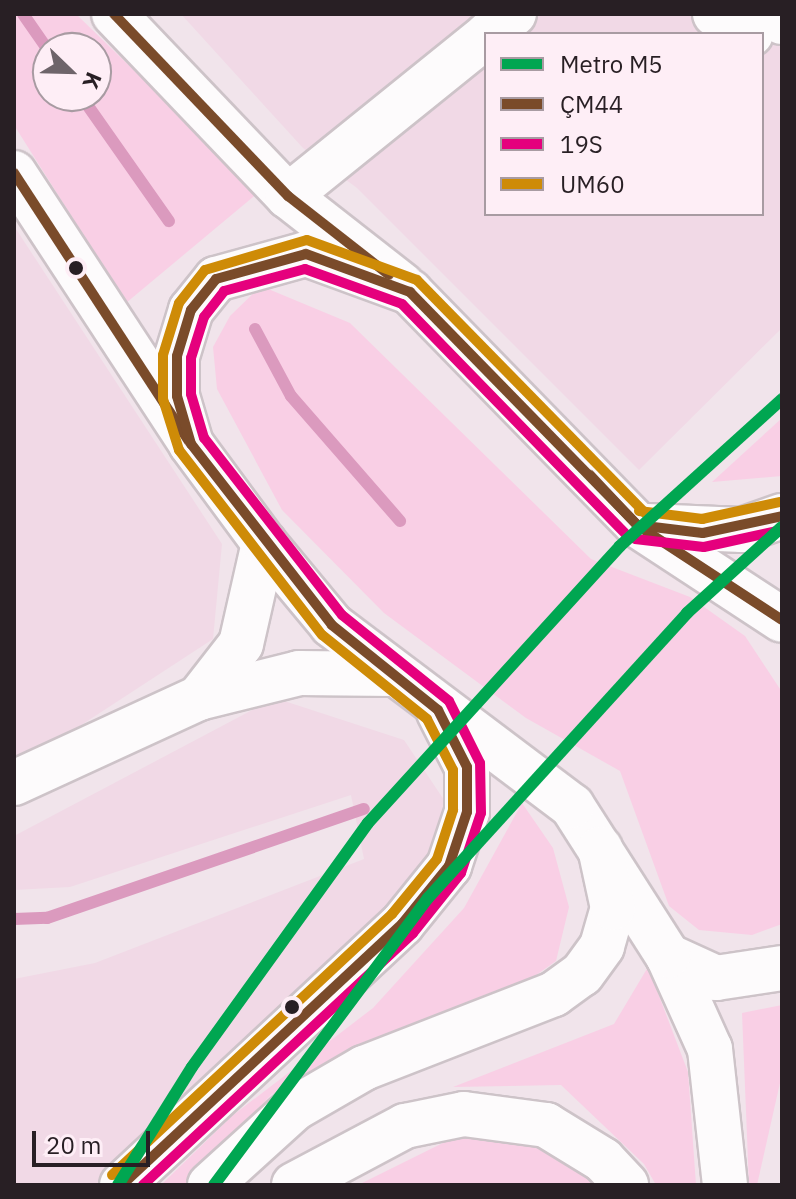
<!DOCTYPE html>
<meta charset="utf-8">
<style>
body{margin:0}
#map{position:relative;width:796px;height:1199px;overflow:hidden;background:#f1e4eb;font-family:"IBM Plex Sans",sans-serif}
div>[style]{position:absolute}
.built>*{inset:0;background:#f1d9e6}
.green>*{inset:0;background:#f9cfe5}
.stream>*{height:12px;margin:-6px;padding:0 6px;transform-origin:6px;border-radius:6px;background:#db9abe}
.roads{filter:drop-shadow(2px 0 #cdc3c8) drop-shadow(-2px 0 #cdc3c8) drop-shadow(0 2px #cdc3c8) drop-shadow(0 -2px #cdc3c8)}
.minor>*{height:44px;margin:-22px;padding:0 22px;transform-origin:22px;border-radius:22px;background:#fdfbfc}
.major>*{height:44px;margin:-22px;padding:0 22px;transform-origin:22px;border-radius:22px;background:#fdfbfc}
.highway>*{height:44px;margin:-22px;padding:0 22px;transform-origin:22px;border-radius:22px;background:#fdfbfc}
.bus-1>*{height:10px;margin:-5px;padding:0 5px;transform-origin:5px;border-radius:5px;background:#7a4b2a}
.bus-2>*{height:10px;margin:-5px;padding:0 5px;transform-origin:5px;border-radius:5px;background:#e5007d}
.bus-3>*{height:10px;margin:-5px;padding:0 5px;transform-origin:5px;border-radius:5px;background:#ce8b07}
.metro-1>*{height:12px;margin:-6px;padding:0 6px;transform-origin:6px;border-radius:6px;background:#00a651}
.dots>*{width:22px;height:22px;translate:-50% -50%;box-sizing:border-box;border:4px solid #feeef6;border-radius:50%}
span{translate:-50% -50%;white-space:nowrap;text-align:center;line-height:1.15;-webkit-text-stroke:7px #feeef6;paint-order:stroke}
.frame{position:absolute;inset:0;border:16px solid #281f24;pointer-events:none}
.legend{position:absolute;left:484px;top:32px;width:280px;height:184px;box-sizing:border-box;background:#feeef6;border:2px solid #a89ba2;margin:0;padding:10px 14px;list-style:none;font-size:24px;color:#281f24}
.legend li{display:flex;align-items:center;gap:16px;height:40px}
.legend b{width:40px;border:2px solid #a89ba2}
.north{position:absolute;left:32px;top:32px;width:80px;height:80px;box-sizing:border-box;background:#feeef6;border:2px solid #a89ba2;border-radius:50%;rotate:113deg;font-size:22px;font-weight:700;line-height:32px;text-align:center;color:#281f24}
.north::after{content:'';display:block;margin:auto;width:28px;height:36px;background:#6e646a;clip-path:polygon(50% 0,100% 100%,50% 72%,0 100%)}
.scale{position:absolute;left:32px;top:1131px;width:118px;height:36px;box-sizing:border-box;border:4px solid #281f24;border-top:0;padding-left:10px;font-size:24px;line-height:28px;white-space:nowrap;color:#281f24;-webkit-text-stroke:6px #feeef6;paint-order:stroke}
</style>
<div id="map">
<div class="built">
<i style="clip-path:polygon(evenodd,181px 14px,782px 14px,782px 328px,639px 470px,357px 188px,303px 148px,181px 14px,486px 34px,762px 34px,762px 214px,486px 214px,486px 34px)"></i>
<i style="clip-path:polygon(14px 226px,222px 544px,213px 639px,14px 769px)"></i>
<i style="clip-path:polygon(275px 698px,404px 740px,444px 800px,422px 897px,110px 1185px,14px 1185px,14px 979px,95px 963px,364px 859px,351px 795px,70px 887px,14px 890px,14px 836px)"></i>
</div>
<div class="green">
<i style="clip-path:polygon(evenodd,14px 14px,76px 14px,259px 192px,126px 303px,14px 125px,14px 14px,48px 48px,96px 48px,96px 96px,48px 96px,48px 48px)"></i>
<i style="clip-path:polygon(261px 286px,350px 323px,591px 559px,690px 597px,745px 636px,782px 692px,782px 924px,752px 935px,699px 930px,669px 906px,620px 771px,526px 718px,384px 613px,282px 510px,217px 389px,213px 347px,230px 316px)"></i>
<i style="clip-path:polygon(782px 418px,782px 476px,712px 482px)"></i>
<i style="clip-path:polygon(522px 803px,553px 848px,569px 907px,556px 961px,501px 1000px,272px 1094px,185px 1185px,161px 1185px,232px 1116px,373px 1008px,464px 908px)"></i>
<i style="clip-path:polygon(648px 967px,688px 1072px,696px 1185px,656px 1185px,644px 1164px,561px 1085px,453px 1087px,614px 1024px)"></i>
<i style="clip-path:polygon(782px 1005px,782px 1074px,757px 1185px,749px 1185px,742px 1013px)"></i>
<i style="clip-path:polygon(463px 1133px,541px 1136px,586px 1169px,595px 1185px,358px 1185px)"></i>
</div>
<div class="stream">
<i style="left:23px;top:14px;width:44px;rotate:55.2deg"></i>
<i style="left:81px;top:96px;width:153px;rotate:54.9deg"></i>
<i style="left:255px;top:329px;width:76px;rotate:61.8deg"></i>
<i style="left:291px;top:396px;width:166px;rotate:48.9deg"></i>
<i style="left:14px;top:919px;width:33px;rotate:-2deg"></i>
<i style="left:47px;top:918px;width:335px;rotate:-19deg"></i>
</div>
<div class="roads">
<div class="minor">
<i style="left:114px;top:14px;width:252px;rotate:46.3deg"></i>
<i style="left:288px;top:196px;width:145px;rotate:38deg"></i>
<i style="left:715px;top:14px;width:41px;rotate:29.1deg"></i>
<i style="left:781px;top:14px;width:8px;rotate:83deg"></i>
<i style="left:488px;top:34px;width:33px;rotate:-38deg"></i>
<i style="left:14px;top:173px;width:318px;rotate:56.8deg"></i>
<i style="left:288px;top:196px;width:255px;rotate:-38.9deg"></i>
<i style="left:199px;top:698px;width:68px;rotate:-52.1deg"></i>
<i style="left:241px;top:644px;width:104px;rotate:-77.2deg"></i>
<i style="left:14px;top:783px;width:204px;rotate:-24.7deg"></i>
<i style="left:199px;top:698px;width:103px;rotate:-14deg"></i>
<i style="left:299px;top:673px;width:94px;rotate:0.6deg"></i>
</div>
<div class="major">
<i style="left:647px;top:526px;width:95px;rotate:2.4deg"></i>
<i style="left:742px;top:530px;width:42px;rotate:-19.3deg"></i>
<i style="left:668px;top:956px;width:53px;rotate:24.6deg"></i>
<i style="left:716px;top:978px;width:67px;rotate:-8.6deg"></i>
<i style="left:122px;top:1185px;width:383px;rotate:-43deg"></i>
<i style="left:402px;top:924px;width:75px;rotate:-51deg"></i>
<i style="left:449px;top:866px;width:57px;rotate:-71.6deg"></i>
<i style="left:467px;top:812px;width:45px;rotate:-90deg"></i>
<i style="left:467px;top:767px;width:62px;rotate:-117deg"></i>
<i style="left:725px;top:1185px;width:137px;rotate:-96.3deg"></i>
<i style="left:710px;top:1049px;width:102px;rotate:-114.3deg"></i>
<i style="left:668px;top:956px;width:178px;rotate:-122.6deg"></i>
<i style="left:572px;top:806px;width:301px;rotate:-143deg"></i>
<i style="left:332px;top:625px;width:107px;rotate:-129.7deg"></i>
<i style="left:264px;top:543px;width:123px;rotate:-126.4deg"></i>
<i style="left:191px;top:444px;width:50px;rotate:-106.3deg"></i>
<i style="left:177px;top:396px;width:40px;rotate:-90deg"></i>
<i style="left:177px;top:356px;width:48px;rotate:-73.1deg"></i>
<i style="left:191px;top:310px;width:40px;rotate:-51deg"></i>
<i style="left:216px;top:279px;width:93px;rotate:-15.5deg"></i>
<i style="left:306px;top:254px;width:111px;rotate:20.1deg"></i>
<i style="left:410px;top:292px;width:325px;rotate:45.7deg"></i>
<i style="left:637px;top:525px;width:173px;rotate:33.2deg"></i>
</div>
<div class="highway">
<i style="left:210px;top:1185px;width:115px;rotate:-42.2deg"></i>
<i style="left:295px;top:1108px;width:80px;rotate:-30.1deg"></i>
<i style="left:364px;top:1068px;width:204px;rotate:-21.3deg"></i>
<i style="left:554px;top:994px;width:34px;rotate:-36deg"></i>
<i style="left:582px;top:974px;width:34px;rotate:-54deg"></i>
<i style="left:602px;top:946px;width:40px;rotate:-74deg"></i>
<i style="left:613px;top:908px;width:61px;rotate:-102.2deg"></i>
<i style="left:294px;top:1185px;width:126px;rotate:-28deg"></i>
<i style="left:405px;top:1126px;width:60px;rotate:-11.5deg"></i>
<i style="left:464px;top:1114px;width:83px;rotate:7.6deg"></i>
<i style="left:546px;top:1125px;width:67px;rotate:31.6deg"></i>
<i style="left:603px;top:1160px;width:34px;rotate:47deg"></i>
</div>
</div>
<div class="bus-1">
<i style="left:114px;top:14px;width:252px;rotate:46.3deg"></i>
<i style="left:288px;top:196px;width:128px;rotate:38deg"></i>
<i style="left:14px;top:173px;width:320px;rotate:56.9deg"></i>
<i style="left:590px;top:475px;width:69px;rotate:46.8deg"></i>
<i style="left:637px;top:525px;width:173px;rotate:33.2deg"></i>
<i style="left:637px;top:525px;width:66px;rotate:6.9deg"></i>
<i style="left:703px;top:533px;width:81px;rotate:-12.1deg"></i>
<i style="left:122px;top:1185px;width:383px;rotate:-43deg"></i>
<i style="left:402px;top:924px;width:75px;rotate:-51deg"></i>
<i style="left:449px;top:866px;width:57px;rotate:-71.6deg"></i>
<i style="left:467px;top:812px;width:45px;rotate:-90deg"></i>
<i style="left:467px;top:767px;width:64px;rotate:-117deg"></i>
<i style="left:438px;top:710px;width:136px;rotate:-141.3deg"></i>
<i style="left:332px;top:625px;width:229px;rotate:-127.9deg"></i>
<i style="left:191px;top:444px;width:50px;rotate:-106.3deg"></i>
<i style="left:177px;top:396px;width:40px;rotate:-90deg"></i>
<i style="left:177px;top:356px;width:48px;rotate:-73.1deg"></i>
<i style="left:191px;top:310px;width:40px;rotate:-51deg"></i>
<i style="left:216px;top:279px;width:93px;rotate:-15.5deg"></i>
<i style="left:306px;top:254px;width:111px;rotate:20.1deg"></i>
<i style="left:410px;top:292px;width:325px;rotate:45.7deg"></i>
</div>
<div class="bus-2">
<i style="left:635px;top:539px;width:69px;rotate:6.6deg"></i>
<i style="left:704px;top:547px;width:80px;rotate:-12.3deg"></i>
<i style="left:143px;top:1185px;width:369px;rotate:-43deg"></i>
<i style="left:413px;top:933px;width:77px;rotate:-51.3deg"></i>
<i style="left:461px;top:873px;width:63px;rotate:-71.6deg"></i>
<i style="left:481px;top:813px;width:50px;rotate:-91.1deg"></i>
<i style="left:480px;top:763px;width:69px;rotate:-116.6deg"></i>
<i style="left:449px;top:701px;width:137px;rotate:-141.2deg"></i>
<i style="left:342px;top:615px;width:224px;rotate:-127.9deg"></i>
<i style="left:204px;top:438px;width:46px;rotate:-106.5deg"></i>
<i style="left:191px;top:394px;width:36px;rotate:-90deg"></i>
<i style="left:191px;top:358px;width:43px;rotate:-72.4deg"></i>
<i style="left:204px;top:317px;width:33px;rotate:-52deg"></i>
<i style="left:224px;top:291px;width:84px;rotate:-15.2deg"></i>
<i style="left:305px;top:269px;width:103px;rotate:19.8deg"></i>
<i style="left:402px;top:304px;width:322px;rotate:45.8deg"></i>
</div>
<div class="bus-3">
<i style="left:639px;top:511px;width:64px;rotate:7.2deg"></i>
<i style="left:702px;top:519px;width:79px;rotate:-12.4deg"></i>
<i style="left:112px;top:1175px;width:383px;rotate:-43deg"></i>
<i style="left:392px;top:914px;width:71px;rotate:-50.7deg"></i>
<i style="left:437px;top:859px;width:52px;rotate:-71.9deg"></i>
<i style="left:453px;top:810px;width:40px;rotate:-90deg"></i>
<i style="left:453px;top:770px;width:57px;rotate:-117deg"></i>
<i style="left:427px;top:719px;width:134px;rotate:-141.3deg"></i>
<i style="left:322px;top:635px;width:234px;rotate:-127.7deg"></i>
<i style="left:179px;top:450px;width:53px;rotate:-107.4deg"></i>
<i style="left:163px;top:399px;width:44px;rotate:-90deg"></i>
<i style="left:163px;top:355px;width:54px;rotate:-72.9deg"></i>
<i style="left:179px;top:303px;width:42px;rotate:-51.8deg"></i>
<i style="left:205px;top:270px;width:106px;rotate:-16.4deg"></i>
<i style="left:307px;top:240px;width:117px;rotate:20deg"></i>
<i style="left:417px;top:280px;width:329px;rotate:45.6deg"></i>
</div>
<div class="metro-1">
<i style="left:118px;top:1185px;width:139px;rotate:-57.9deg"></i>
<i style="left:192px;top:1067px;width:301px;rotate:-54.2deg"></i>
<i style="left:368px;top:823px;width:374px;rotate:-47.7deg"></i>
<i style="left:620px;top:546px;width:219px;rotate:-42.2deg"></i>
<i style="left:214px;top:1185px;width:358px;rotate:-53.3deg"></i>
<i style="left:428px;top:898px;width:385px;rotate:-47.7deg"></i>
<i style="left:687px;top:613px;width:128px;rotate:-42.2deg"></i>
</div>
<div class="dots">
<i style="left:76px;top:268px;background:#281f24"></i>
<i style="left:292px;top:1007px;background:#281f24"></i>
</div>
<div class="frame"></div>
<ul class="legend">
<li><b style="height:10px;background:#00a651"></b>Metro M5</li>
<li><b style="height:10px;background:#7a4b2a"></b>ÇM44</li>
<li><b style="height:10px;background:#e5007d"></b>19S</li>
<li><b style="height:10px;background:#ce8b07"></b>UM60</li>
</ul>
<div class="north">K</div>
<div class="scale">20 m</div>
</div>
